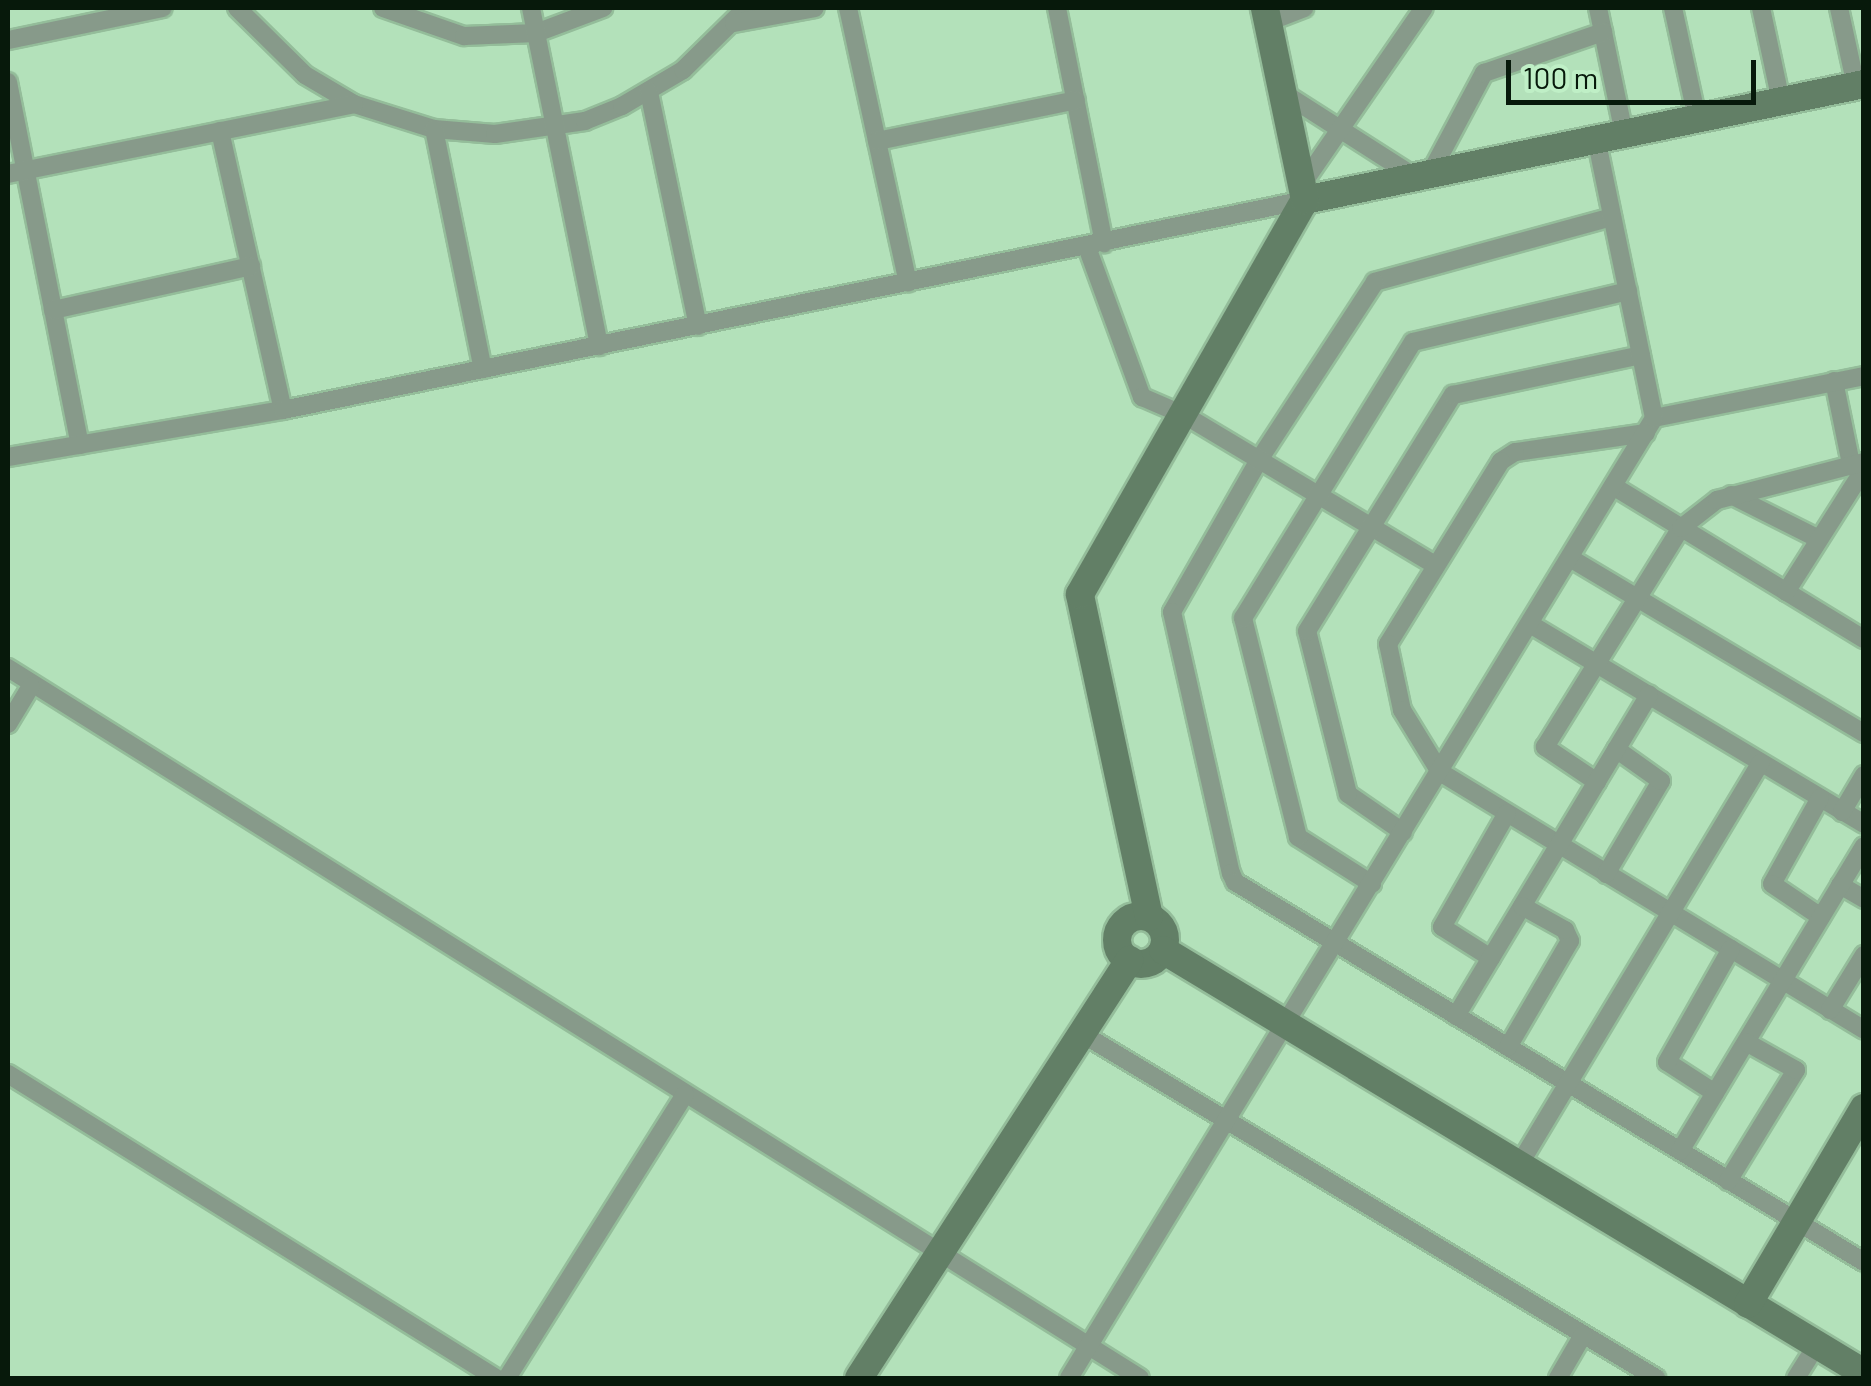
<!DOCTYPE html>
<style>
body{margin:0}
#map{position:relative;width:1871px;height:1386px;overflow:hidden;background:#b3e1ba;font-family:Barlow,sans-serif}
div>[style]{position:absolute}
.roads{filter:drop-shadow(2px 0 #94bd9a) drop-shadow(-2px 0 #94bd9a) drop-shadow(0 2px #94bd9a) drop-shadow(0 -2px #94bd9a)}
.street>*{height:18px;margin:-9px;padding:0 9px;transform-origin:9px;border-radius:9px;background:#879a8a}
.secondary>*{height:28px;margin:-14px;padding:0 14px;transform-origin:14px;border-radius:14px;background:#627f66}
.secondary>.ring{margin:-14px;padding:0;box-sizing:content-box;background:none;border:28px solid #627f66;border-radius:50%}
span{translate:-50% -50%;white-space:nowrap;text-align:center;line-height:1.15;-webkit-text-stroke:10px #bfefc6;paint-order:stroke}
.frame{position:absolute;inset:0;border:10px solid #07190b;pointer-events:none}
.scale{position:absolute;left:1506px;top:60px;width:250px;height:45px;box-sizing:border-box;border:5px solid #07190b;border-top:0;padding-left:12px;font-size:30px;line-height:35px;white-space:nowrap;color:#07190b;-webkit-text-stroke:8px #bfefc6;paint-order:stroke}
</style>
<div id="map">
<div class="roads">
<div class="street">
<i style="left:237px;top:8px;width:95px;rotate:44.6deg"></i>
<i style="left:305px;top:75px;width:57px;rotate:30.6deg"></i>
<i style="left:354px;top:104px;width:84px;rotate:17.4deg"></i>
<i style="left:434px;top:129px;width:61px;rotate:4.7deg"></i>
<i style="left:495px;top:134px;width:91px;rotate:-8.2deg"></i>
<i style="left:585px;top:121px;width:40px;rotate:-22deg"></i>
<i style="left:622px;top:106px;width:71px;rotate:-30.5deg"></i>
<i style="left:683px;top:70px;width:88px;rotate:-44.5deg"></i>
<i style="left:383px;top:8px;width:86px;rotate:19.1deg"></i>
<i style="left:464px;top:36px;width:72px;rotate:-2.4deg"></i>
<i style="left:536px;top:33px;width:72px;rotate:-20.5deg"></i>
<i style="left:531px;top:8px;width:345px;rotate:78.6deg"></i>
<i style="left:848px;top:8px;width:281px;rotate:77.7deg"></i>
<i style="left:1057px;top:8px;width:240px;rotate:78.7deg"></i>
<i style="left:1598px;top:8px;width:129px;rotate:78.3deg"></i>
<i style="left:1673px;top:8px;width:113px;rotate:77.7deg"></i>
<i style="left:1761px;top:8px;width:95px;rotate:77.9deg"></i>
<i style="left:1839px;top:8px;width:80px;rotate:77.7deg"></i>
<i style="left:1268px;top:22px;width:39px;rotate:-21deg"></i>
<i style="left:734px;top:23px;width:82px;rotate:-10.5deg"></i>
<i style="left:8px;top:40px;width:158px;rotate:-11.7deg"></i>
<i style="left:8px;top:82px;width:370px;rotate:78.8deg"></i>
<i style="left:649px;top:92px;width:239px;rotate:78.2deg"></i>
<i style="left:1282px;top:92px;width:158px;rotate:32.6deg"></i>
<i style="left:434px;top:129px;width:245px;rotate:78.5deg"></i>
<i style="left:220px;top:131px;width:286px;rotate:77.3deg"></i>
<i style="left:877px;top:141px;width:203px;rotate:-11.6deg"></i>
<i style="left:8px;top:174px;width:353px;rotate:-11.4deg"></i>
<i style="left:1430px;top:174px;width:115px;rotate:-61.9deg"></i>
<i style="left:1484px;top:73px;width:126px;rotate:-19deg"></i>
<i style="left:1301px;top:186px;width:216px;rotate:-55.4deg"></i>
<i style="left:1612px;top:217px;width:246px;rotate:164.7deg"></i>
<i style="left:1375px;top:282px;width:212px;rotate:123.1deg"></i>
<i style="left:1259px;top:460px;width:175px;rotate:119.8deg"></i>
<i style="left:1172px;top:612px;width:268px;rotate:77.3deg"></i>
<i style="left:1231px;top:873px;width:10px;rotate:66deg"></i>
<i style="left:1235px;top:882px;width:735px;rotate:31.14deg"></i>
<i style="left:1087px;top:247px;width:160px;rotate:69.9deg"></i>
<i style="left:1142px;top:397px;width:48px;rotate:23.4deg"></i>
<i style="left:1186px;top:416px;width:288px;rotate:30.9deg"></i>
<i style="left:53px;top:310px;width:203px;rotate:-12.5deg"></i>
<i style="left:1834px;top:381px;width:85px;rotate:78.4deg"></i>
<i style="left:1654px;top:418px;width:214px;rotate:-11.3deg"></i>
<i style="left:1646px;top:433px;width:132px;rotate:171.7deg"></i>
<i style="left:1515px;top:452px;width:17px;rotate:147deg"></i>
<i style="left:1501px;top:461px;width:215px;rotate:121.7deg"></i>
<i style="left:1388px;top:644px;width:67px;rotate:78deg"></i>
<i style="left:1402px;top:710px;width:73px;rotate:58.5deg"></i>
<i style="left:1440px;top:772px;width:496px;rotate:31.3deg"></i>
<i style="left:8px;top:457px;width:279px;rotate:-9.7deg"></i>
<i style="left:283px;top:410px;width:1043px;rotate:-11.61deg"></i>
<i style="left:1613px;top:486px;width:294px;rotate:31.4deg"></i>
<i style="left:1731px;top:495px;width:98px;rotate:26.6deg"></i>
<i style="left:1570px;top:558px;width:342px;rotate:30.8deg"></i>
<i style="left:1786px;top:592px;width:146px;rotate:-57.6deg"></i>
<i style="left:1530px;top:624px;width:389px;rotate:30.9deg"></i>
<i style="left:8px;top:668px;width:1336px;rotate:32.1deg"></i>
<i style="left:8px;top:724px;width:44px;rotate:-58.8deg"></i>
<i style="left:1597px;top:782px;width:63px;rotate:-146.1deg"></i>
<i style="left:1545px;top:747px;width:258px;rotate:-58.2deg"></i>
<i style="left:1681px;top:528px;width:46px;rotate:-37.9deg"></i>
<i style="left:1717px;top:500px;width:152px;rotate:-14.5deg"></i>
<i style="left:1820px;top:798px;width:98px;rotate:119.2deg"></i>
<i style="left:1772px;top:884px;width:59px;rotate:34deg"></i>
<i style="left:1842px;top:812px;width:43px;rotate:-59.3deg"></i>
<i style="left:1403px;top:832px;width:67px;rotate:-145.4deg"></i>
<i style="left:1348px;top:794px;width:168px;rotate:-104.1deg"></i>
<i style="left:1307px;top:631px;width:278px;rotate:-58.3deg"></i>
<i style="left:1453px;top:395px;width:192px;rotate:-12deg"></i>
<i style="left:1606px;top:874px;width:108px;rotate:-59.4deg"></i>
<i style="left:1661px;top:781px;width:55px;rotate:-144.6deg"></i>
<i style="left:1372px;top:884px;width:88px;rotate:-147.6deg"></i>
<i style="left:1298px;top:837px;width:226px;rotate:-104.1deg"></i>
<i style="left:1243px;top:618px;width:324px;rotate:-58.4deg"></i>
<i style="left:1413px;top:342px;width:221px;rotate:-13.3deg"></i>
<i style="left:1840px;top:885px;width:28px;rotate:30deg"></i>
<i style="left:1491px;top:958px;width:58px;rotate:-147.7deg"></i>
<i style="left:1442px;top:927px;width:131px;rotate:-60.3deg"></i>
<i style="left:1830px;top:1010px;width:65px;rotate:-58.3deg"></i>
<i style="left:1456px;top:1016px;width:375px;rotate:-59deg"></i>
<i style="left:1081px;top:1033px;width:671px;rotate:30.96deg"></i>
<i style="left:1508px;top:1047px;width:123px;rotate:-59.7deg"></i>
<i style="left:1570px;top:941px;width:12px;rotate:-114deg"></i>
<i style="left:1565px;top:930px;width:49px;rotate:-150.8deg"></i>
<i style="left:8px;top:1074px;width:575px;rotate:31.92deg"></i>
<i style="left:1715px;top:1093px;width:57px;rotate:-147.1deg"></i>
<i style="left:1667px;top:1062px;width:130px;rotate:-60.5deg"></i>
<i style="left:1680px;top:1151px;width:356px;rotate:-58.9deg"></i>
<i style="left:1519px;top:1165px;width:469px;rotate:-59deg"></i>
<i style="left:1728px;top:1181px;width:130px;rotate:-58.5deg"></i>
<i style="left:1796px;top:1070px;width:57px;rotate:-150.8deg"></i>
<i style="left:507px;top:1378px;width:335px;rotate:-57.9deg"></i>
<i style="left:1069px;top:1378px;width:1124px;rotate:-58.64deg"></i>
<i style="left:1654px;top:418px;width:285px;rotate:-101.7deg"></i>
<i style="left:1558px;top:1378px;width:50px;rotate:-59.8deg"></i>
<i style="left:1796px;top:1378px;width:39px;rotate:-58deg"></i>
</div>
<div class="secondary">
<i style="left:1305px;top:200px;width:571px;rotate:-11.72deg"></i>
<i class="ring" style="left:1117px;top:916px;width:20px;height:20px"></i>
<i style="left:1149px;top:917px;width:330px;rotate:-102.1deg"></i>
<i style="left:1080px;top:594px;width:454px;rotate:-60.3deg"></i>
<i style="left:1305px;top:200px;width:196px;rotate:-101.8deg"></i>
<i style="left:1163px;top:950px;width:819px;rotate:31.11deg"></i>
<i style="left:1748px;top:1304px;width:228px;rotate:-59.4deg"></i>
<i style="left:859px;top:1378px;width:498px;rotate:-57.1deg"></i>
</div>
</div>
<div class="frame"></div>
<div class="scale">100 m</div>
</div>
